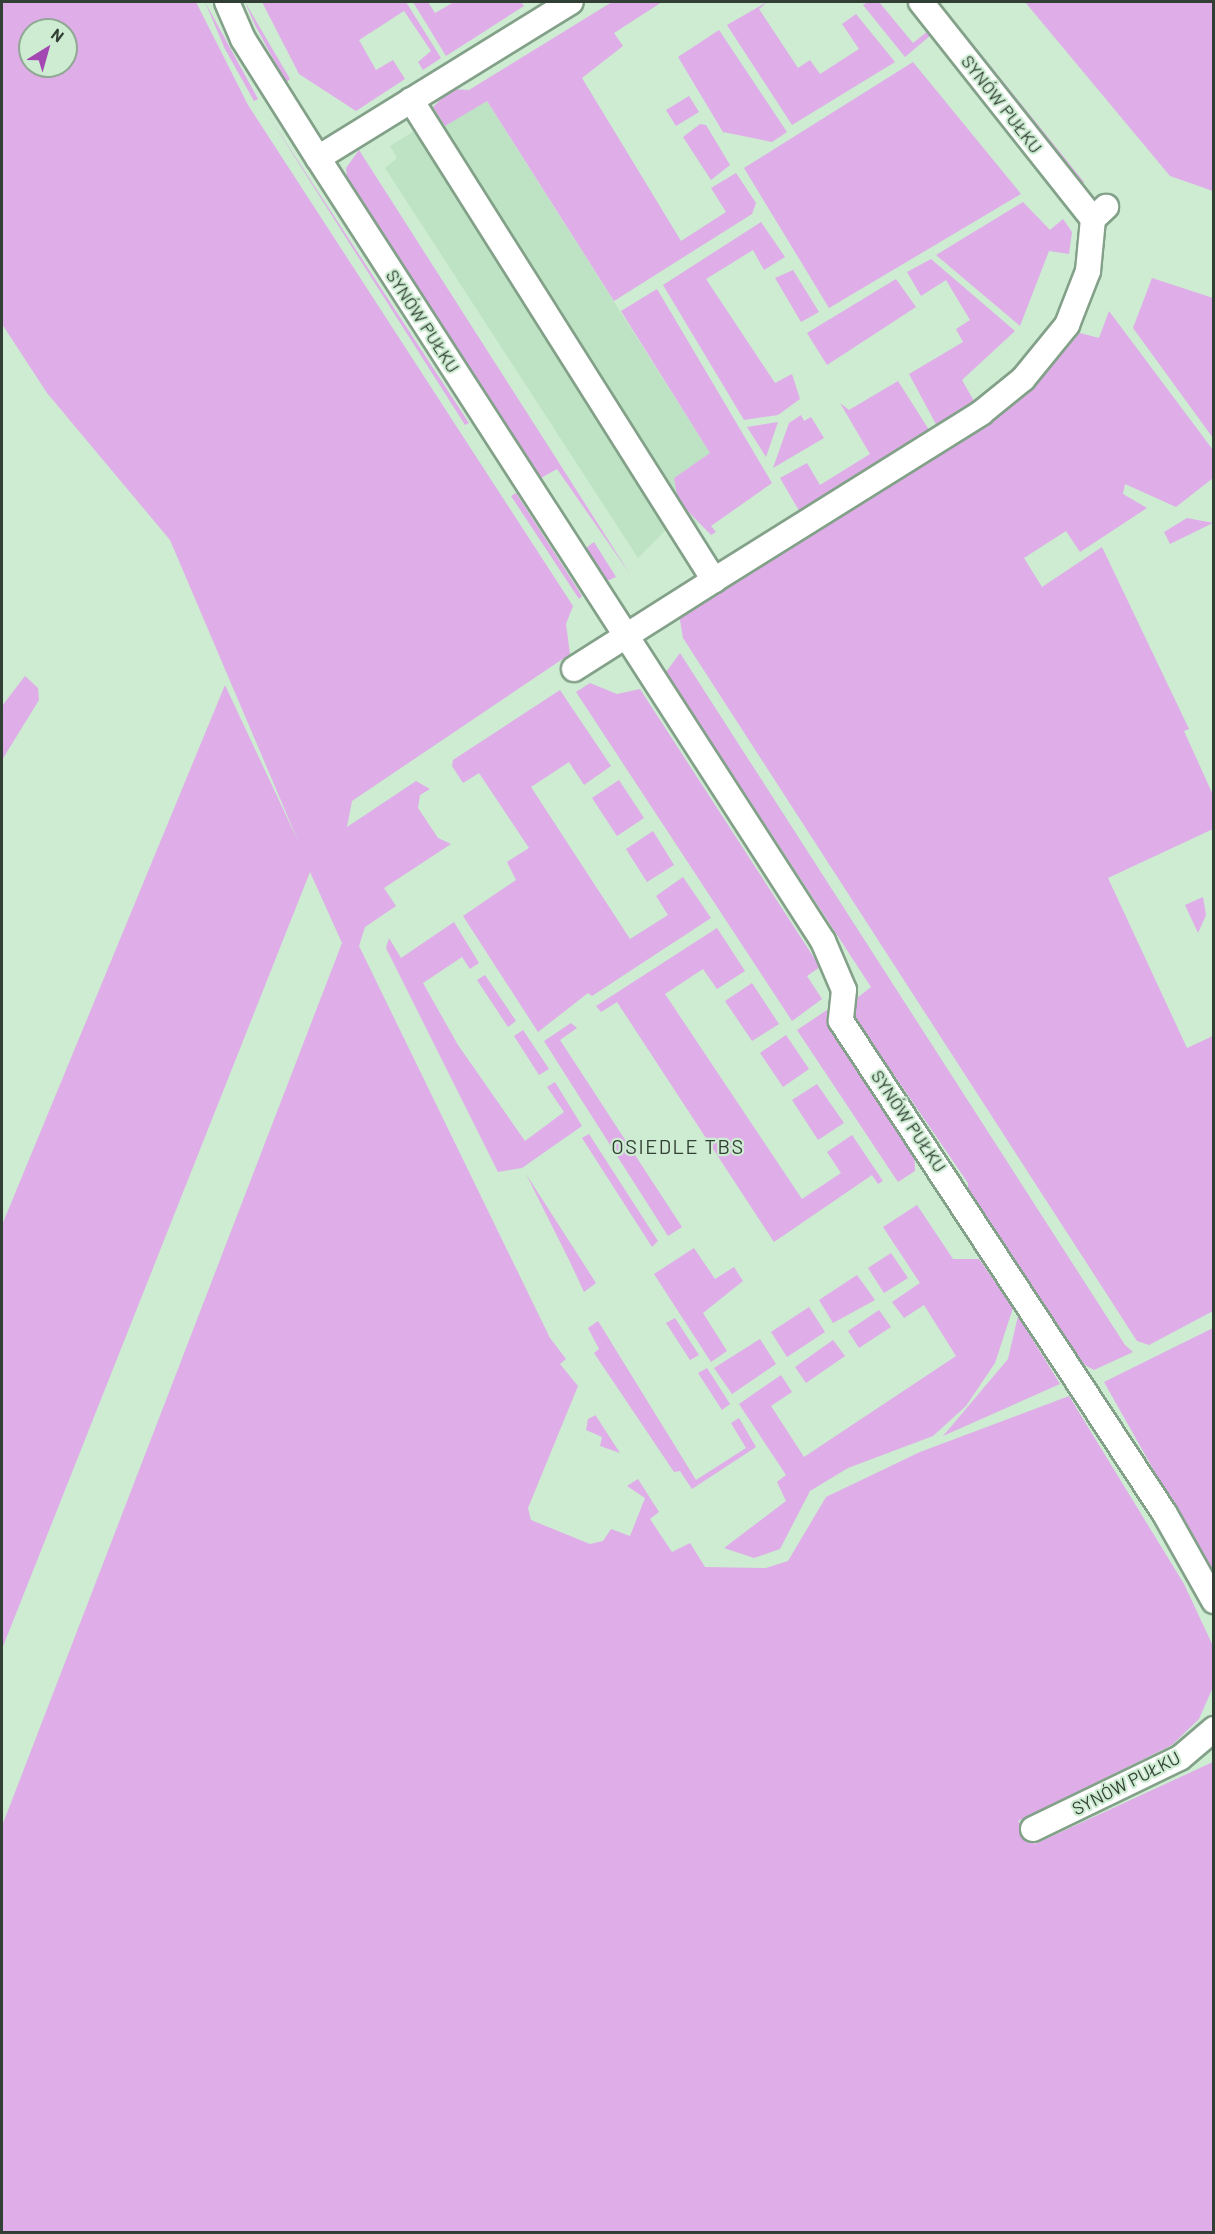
<!DOCTYPE html>
<meta charset="utf-8">
<style>
body{margin:0}
#map{position:relative;width:1215px;height:2234px;overflow:hidden;background:#cdecd2;font-family:Barlow,sans-serif}
div>[style]{position:absolute}
.built>*{inset:0;background:#bee3c4}
.green>*{inset:0;background:#dfade8}
.roads{filter:drop-shadow(2px 0 #83a189) drop-shadow(-2px 0 #83a189) drop-shadow(0 2px #83a189) drop-shadow(0 -2px #83a189)}
.street>*{height:24px;margin:-12px;padding:0 12px;transform-origin:12px;border-radius:12px;background:#fff}
span{translate:-50% -50%;white-space:nowrap;text-align:center;line-height:1.15;-webkit-text-stroke:4.5px #cdecd2;paint-order:stroke}
.street-label{font-size:18px;color:#323f34}
.neighbourhood-label{font-size:20px;color:#323f34;letter-spacing:1.5px}
.frame{position:absolute;inset:0;border:3px solid #323f34;pointer-events:none}
.north{position:absolute;left:18px;top:18px;width:60px;height:60px;box-sizing:border-box;background:#cdecd2;border:2px solid #8fa793;border-radius:50%;rotate:37deg;font-size:16px;font-weight:700;line-height:24px;text-align:center;color:#323f34}
.north::after{content:'';display:block;margin:auto;width:21px;height:27px;background:#a348b3;clip-path:polygon(50% 0,100% 100%,50% 72%,0 100%)}
</style>
<div id="map">
<div class="built">
<i style="clip-path:polygon(486px 100px,710px 453px,674px 478px,678px 501px,699px 524px,666px 530px,638px 558px,385px 168px,397px 158px,390px 146px,437px 117px,444px 126px)"></i>
</div>
<div class="green">
<i style="clip-path:polygon(evenodd,2px 2px,196px 2px,248px 105px,573px 606px,566px 624px,570px 654px,352px 801px,347px 827px,416px 781px,430px 789px,420px 795px,418px 808px,438px 838px,451px 844px,384px 888px,396px 906px,365px 927px,359px 946px,550px 1338px,566px 1359px,560px 1364px,578px 1386px,528px 1508px,531px 1520px,590px 1544px,603px 1541px,611px 1529px,630px 1536px,645px 1498px,627px 1486px,638px 1479px,659px 1512px,650px 1519px,672px 1552px,690px 1543px,705px 1567px,766px 1568px,788px 1561px,826px 1497px,920px 1452px,1069px 1396px,1184px 1584px,1213px 1646px,1213px 1687px,1199px 1719px,1172px 1745px,1018px 1821px,1035px 1844px,1213px 1762px,1213px 2232px,2px 2232px,2px 1826px,342px 943px,310px 872px,2px 1649px,2px 1225px,225px 685px,299px 843px,170px 540px,47px 393px,2px 324px,2px 2px,30px 30px,66px 30px,66px 66px,30px 66px,30px 30px)"></i>
<i style="clip-path:polygon(205px 2px,258px 99px,254px 101px,225px 49px)"></i>
<i style="clip-path:polygon(245px 2px,290px 79px,286px 83px,255px 25px)"></i>
<i style="clip-path:polygon(262px 2px,406px 2px,441px 58px,423px 70px,418px 62px,431px 51px,404px 11px,387px 22px,359px 40px,376px 70px,393px 60px,405px 79px,356px 111px,299px 74px)"></i>
<i style="clip-path:polygon(413px 2px,428px 2px,435px 13px,454px 2px,521px 2px,524px 6px,446px 56px)"></i>
<i style="clip-path:polygon(612px 2px,662px 2px,614px 33px,623px 46px,582px 78px,681px 241px,726px 212px,711px 188px,736px 173px,756px 203px,752px 214px,614px 301px,487px 101px,445px 126px,433px 107px,451px 89px,469px 90px)"></i>
<i style="clip-path:polygon(767px 2px,759px 9px,798px 68px,810px 60px,820px 74px,859px 49px,842px 24px,856px 14px,895px 62px,792px 125px,727px 25px)"></i>
<i style="clip-path:polygon(868px 2px,879px 2px,913px 43px,928px 31px,931px 35px,905px 57px,863px 5px)"></i>
<i style="clip-path:polygon(1025px 2px,1213px 2px,1213px 191px,1170px 176px)"></i>
<i style="clip-path:polygon(957px 24px,1084px 182px,1081px 185px,953px 27px)"></i>
<i style="clip-path:polygon(719px 30px,787px 132px,772px 142px,723px 132px,678px 57px)"></i>
<i style="clip-path:polygon(913px 62px,1021px 194px,829px 308px,744px 168px)"></i>
<i style="clip-path:polygon(689px 96px,699px 112px,676px 126px,666px 110px)"></i>
<i style="clip-path:polygon(268px 115px,469px 423px,465px 425px)"></i>
<i style="clip-path:polygon(700px 124px,706px 125px,730px 165px,711px 180px,683px 137px)"></i>
<i style="clip-path:polygon(359px 150px,630px 574px,557px 469px,541px 478px,347px 178px,346px 168px)"></i>
<i style="clip-path:polygon(1023px 202px,1050px 230px,1063px 219px,1072px 232px,1069px 254px,1049px 251px,1020px 326px,936px 255px)"></i>
<i style="clip-path:polygon(761px 222px,785px 257px,764px 270px,753px 250px,706px 279px,775px 383px,792px 374px,800px 399px,778px 415px,744px 420px,663px 285px)"></i>
<i style="clip-path:polygon(931px 259px,1015px 331px,962px 380px,974px 401px,972px 407px,938px 428px,909px 374px,963px 342px,956px 329px,970px 320px,946px 280px,921px 296px,907px 272px)"></i>
<i style="clip-path:polygon(793px 270px,819px 312px,801px 322px,775px 278px)"></i>
<i style="clip-path:polygon(1152px 278px,1213px 298px,1213px 438px,1133px 328px)"></i>
<i style="clip-path:polygon(896px 279px,916px 307px,827px 365px,807px 333px)"></i>
<i style="clip-path:polygon(657px 289px,772px 483px,711px 526px,716px 532px,711px 535px,678px 501px,674px 478px,710px 453px,621px 311px)"></i>
<i style="clip-path:polygon(1109px 311px,1213px 450px,1213px 478px,1176px 507px,1125px 484px,1123px 494px,1147px 508px,1080px 552px,1066px 531px,1024px 558px,1042px 587px,1102px 547px,1189px 729px,1184px 731px,1213px 795px,1213px 829px,1108px 878px,1187px 1048px,1213px 1036px,1213px 1311px,1149px 1345px,1137px 1341px,683px 638px,679px 614px,1034px 384px,1080px 333px,1099px 338px)"></i>
<i style="clip-path:polygon(898px 381px,931px 433px,801px 514px,780px 478px,807px 463px,820px 485px,870px 454px,840px 403px,849px 410px)"></i>
<i style="clip-path:polygon(801px 415px,804px 421px,811px 417px,824px 438px,773px 468px,789px 423px)"></i>
<i style="clip-path:polygon(778px 422px,766px 457px,747px 427px)"></i>
<i style="clip-path:polygon(516px 493px,582px 596px,579px 599px,511px 496px)"></i>
<i style="clip-path:polygon(1187px 518px,1213px 523px,1170px 544px,1164px 532px)"></i>
<i style="clip-path:polygon(594px 542px,616px 577px,607px 581px,586px 548px)"></i>
<i style="clip-path:polygon(680px 653px,1125px 1345px,1133px 1352px,1094px 1370px,1072px 1358px,968px 1196px,968px 1183px,847px 1006px,871px 987px,666px 672px)"></i>
<i style="clip-path:polygon(25px 676px,38px 688px,39px 700px,2px 760px,2px 706px)"></i>
<i style="clip-path:polygon(590px 683px,617px 694px,640px 689px,820px 967px,807px 976px,822px 999px,792px 1021px,576px 692px)"></i>
<i style="clip-path:polygon(560px 690px,611px 766px,584px 785px,569px 762px,531px 787px,630px 939px,668px 915px,656px 896px,683px 877px,711px 918px,592px 996px,588px 993px,538px 1032px,463px 916px,516px 880px,507px 862px,529px 848px,479px 773px,463px 783px,452px 766px,453px 760px)"></i>
<i style="clip-path:polygon(619px 780px,644px 818px,617px 836px,592px 798px)"></i>
<i style="clip-path:polygon(653px 831px,674px 865px,647px 882px,626px 849px)"></i>
<i style="clip-path:polygon(1203px 897px,1206px 915px,1198px 933px,1185px 905px)"></i>
<i style="clip-path:polygon(454px 922px,479px 963px,470px 969px,462px 957px,423px 983px,458px 1045px,525px 1141px,564px 1112px,547px 1087px,555px 1082px,582px 1126px,522px 1168px,498px 1172px,386px 948px,389px 938px,401px 958px)"></i>
<i style="clip-path:polygon(717px 928px,745px 971px,717px 989px,703px 969px,665px 994px,802px 1199px,841px 1173px,827px 1152px,852px 1135px,883px 1181px,878px 1184px,872px 1175px,774px 1242px,617px 1002px,601px 1012px,596px 1006px)"></i>
<i style="clip-path:polygon(485px 975px,516px 1021px,508px 1027px,477px 980px)"></i>
<i style="clip-path:polygon(752px 983px,779px 1024px,752px 1041px,725px 1001px)"></i>
<i style="clip-path:polygon(827px 1010px,914px 1142px,915px 1171px,898px 1182px,797px 1030px)"></i>
<i style="clip-path:polygon(571px 1023px,577px 1028px,560px 1040px,682px 1227px,668px 1236px,544px 1041px)"></i>
<i style="clip-path:polygon(523px 1030px,549px 1069px,539px 1075px,514px 1036px)"></i>
<i style="clip-path:polygon(786px 1035px,809px 1069px,783px 1087px,760px 1053px)"></i>
<i style="clip-path:polygon(817px 1084px,844px 1123px,818px 1140px,792px 1100px)"></i>
<i style="clip-path:polygon(589px 1134px,658px 1241px,652px 1247px,582px 1138px)"></i>
<i style="clip-path:polygon(526px 1174px,596px 1283px,584px 1292px,570px 1262px)"></i>
<i style="clip-path:polygon(917px 1205px,953px 1259px,979px 1259px,1013px 1308px,995px 1363px,966px 1406px,933px 1436px,848px 1468px,810px 1491px,780px 1549px,754px 1558px,724px 1548px,786px 1501px,777px 1482px,786px 1475px,739px 1404px,781px 1375px,792px 1392px,771px 1406px,804px 1457px,956px 1356px,924px 1305px,904px 1318px,892px 1302px,920px 1283px,883px 1227px)"></i>
<i style="clip-path:polygon(694px 1248px,715px 1279px,734px 1267px,743px 1281px,703px 1313px,727px 1351px,711px 1362px,654px 1274px)"></i>
<i style="clip-path:polygon(891px 1253px,908px 1278px,884px 1293px,868px 1268px)"></i>
<i style="clip-path:polygon(857px 1275px,875px 1300px,833px 1323px,819px 1300px)"></i>
<i style="clip-path:polygon(809px 1307px,825px 1332px,787px 1357px,771px 1332px)"></i>
<i style="clip-path:polygon(879px 1310px,891px 1327px,859px 1348px,848px 1331px)"></i>
<i style="clip-path:polygon(1018px 1316px,1060px 1384px,943px 1436px,1008px 1359px)"></i>
<i style="clip-path:polygon(675px 1318px,699px 1355px,690px 1360px,666px 1323px)"></i>
<i style="clip-path:polygon(598px 1321px,696px 1480px,746px 1448px,731px 1423px,739px 1418px,756px 1447px,692px 1489px,680px 1471px,674px 1472px,594px 1353px,599px 1349px,588px 1328px)"></i>
<i style="clip-path:polygon(1213px 1328px,1213px 1575px,1104px 1382px)"></i>
<i style="clip-path:polygon(760px 1339px,776px 1364px,732px 1394px,714px 1368px)"></i>
<i style="clip-path:polygon(833px 1340px,845px 1356px,806px 1383px,795px 1367px)"></i>
<i style="clip-path:polygon(707px 1368px,730px 1404px,722px 1410px,698px 1373px)"></i>
<i style="clip-path:polygon(596px 1415px,596px 1416px,620px 1453px,600px 1446px,602px 1437px,586px 1430px,588px 1419px)"></i>
</div>
<div class="roads">
<div class="street">
<i style="left:227px;top:2px;width:40px;rotate:66.6deg"></i>
<i style="left:243px;top:39px;width:141px;rotate:57.8deg"></i>
<i style="left:318px;top:158px;width:932px;rotate:57.18deg"></i>
<i style="left:823px;top:941px;width:53px;rotate:66.8deg"></i>
<i style="left:844px;top:990px;width:31px;rotate:96deg"></i>
<i style="left:841px;top:1021px;width:590px;rotate:56.69deg"></i>
<i style="left:1165px;top:1514px;width:100px;rotate:60.6deg"></i>
<i style="left:921px;top:2px;width:277px;rotate:51.6deg"></i>
<i style="left:411px;top:100px;width:568px;rotate:57.74deg"></i>
<i style="left:714px;top:580px;width:315px;rotate:-32deg"></i>
<i style="left:981px;top:413px;width:54px;rotate:-39deg"></i>
<i style="left:1023px;top:379px;width:70px;rotate:-50.8deg"></i>
<i style="left:1067px;top:325px;width:58px;rotate:-68.7deg"></i>
<i style="left:1088px;top:271px;width:52px;rotate:-84.5deg"></i>
<i style="left:1093px;top:219px;width:18px;rotate:-43deg"></i>
<i style="left:318px;top:158px;width:297px;rotate:-31.7deg"></i>
<i style="left:574px;top:669px;width:166px;rotate:-32.4deg"></i>
<i style="left:1033px;top:1829px;width:163px;rotate:-25.8deg"></i>
<i style="left:1180px;top:1758px;width:45px;rotate:-40.5deg"></i>
</div>
</div>
<div class="street-label">
<span style="left:1002px;top:104px;rotate:52deg">SYNÓW PUŁKU</span>
<span style="left:423px;top:321px;rotate:57deg">SYNÓW PUŁKU</span>
<span style="left:909px;top:1121px;rotate:56deg">SYNÓW PUŁKU</span>
<span style="left:1126px;top:1783px;rotate:-27deg">SYNÓW PUŁKU</span>
</div>
<div class="neighbourhood-label">
<span style="left:678px;top:1146px">OSIEDLE TBS</span>
</div>
<div class="frame"></div>
<div class="north">N</div>
</div>
